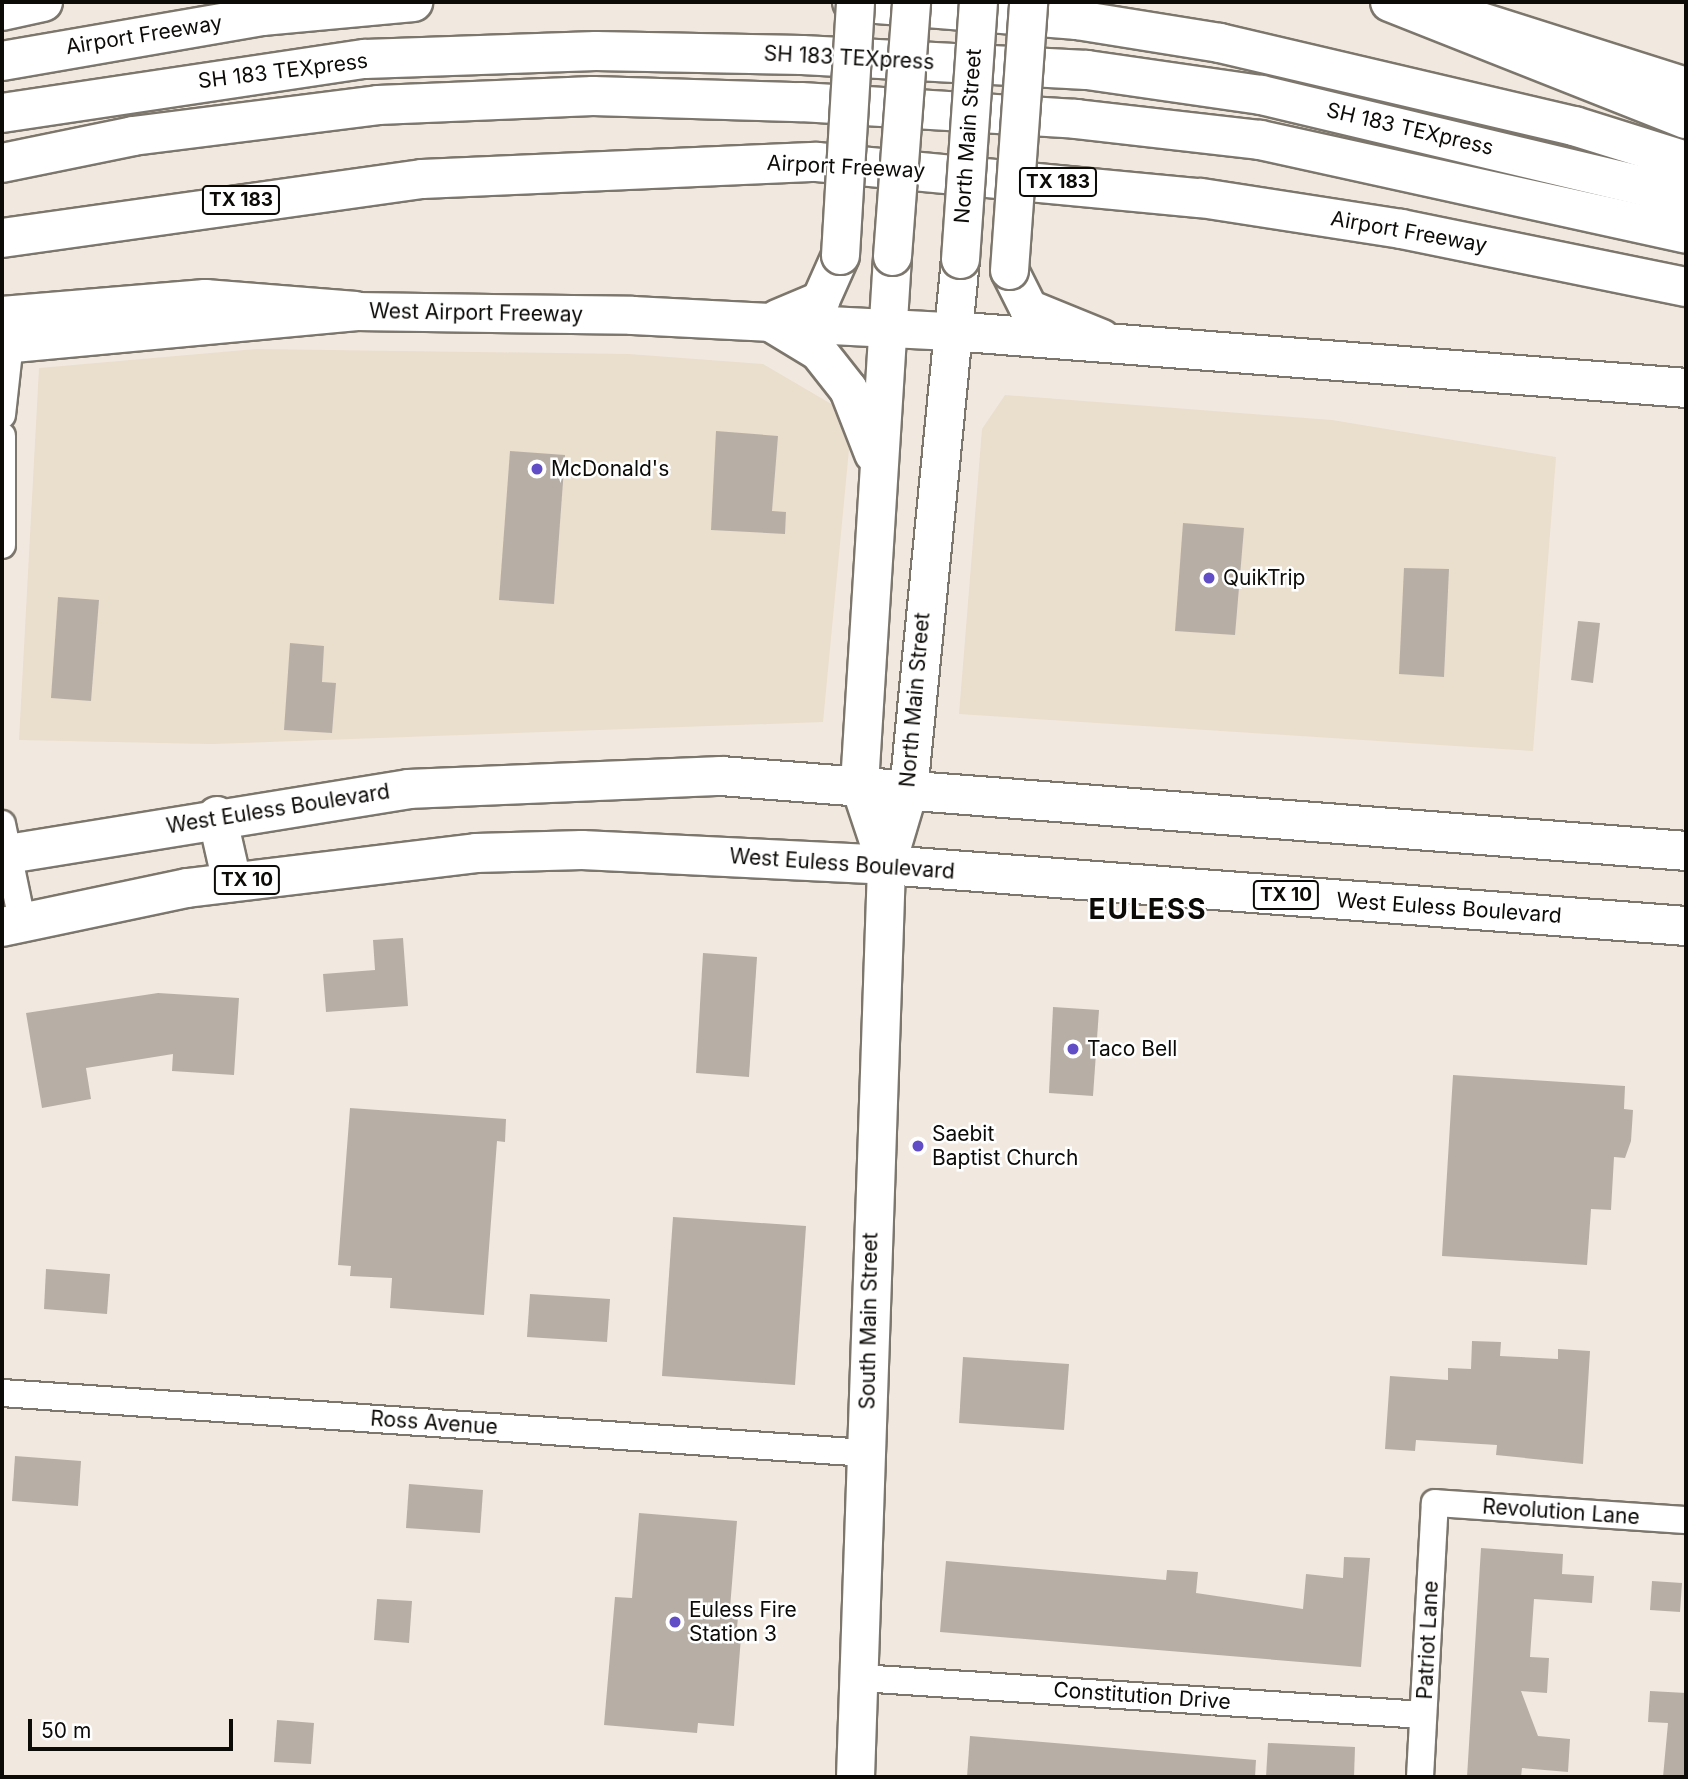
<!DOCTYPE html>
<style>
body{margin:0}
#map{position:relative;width:1688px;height:1779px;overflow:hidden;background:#f1e9df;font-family:Inter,sans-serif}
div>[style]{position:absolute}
.built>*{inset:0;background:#eadecd}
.building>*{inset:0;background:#b7afa6}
.roads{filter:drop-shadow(2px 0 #7c766d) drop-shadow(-2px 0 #7c766d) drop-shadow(0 2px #7c766d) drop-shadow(0 -2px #7c766d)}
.street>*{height:26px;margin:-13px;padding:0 13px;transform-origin:13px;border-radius:13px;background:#fff}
.secondary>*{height:37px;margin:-18.5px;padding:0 18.5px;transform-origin:18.5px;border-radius:18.5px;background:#fff}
.primary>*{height:38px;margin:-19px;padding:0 19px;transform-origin:19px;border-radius:19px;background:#fff}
.highway>*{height:38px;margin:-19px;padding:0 19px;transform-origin:19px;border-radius:19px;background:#fff}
.bridges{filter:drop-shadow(2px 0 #7c766d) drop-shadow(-2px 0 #7c766d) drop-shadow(0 2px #7c766d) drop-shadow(0 -2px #7c766d)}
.secondary-bridge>*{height:37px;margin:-18.5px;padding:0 18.5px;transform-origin:18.5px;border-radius:18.5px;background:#fff}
.dots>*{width:19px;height:19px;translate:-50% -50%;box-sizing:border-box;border:4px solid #fff;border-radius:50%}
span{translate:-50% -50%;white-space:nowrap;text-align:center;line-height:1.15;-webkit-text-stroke:5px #fff;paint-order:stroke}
.shield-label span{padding:2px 5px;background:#fff;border:2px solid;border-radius:5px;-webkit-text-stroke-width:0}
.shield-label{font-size:19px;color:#0d0b08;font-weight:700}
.street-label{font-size:21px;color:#0d0b08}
.poi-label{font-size:21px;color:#0d0b08}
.left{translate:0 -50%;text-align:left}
.district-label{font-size:28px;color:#0d0b08;font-weight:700;letter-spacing:2px}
.frame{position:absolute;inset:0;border:4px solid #0d0b08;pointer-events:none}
.scale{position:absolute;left:28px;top:1719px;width:205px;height:32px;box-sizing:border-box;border:4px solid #0d0b08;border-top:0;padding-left:9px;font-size:21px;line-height:24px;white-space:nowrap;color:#0d0b08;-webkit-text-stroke:5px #fff;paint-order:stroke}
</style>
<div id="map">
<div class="built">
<i style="clip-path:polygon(257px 349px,629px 354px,763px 364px,833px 405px,849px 449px,823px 722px,211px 744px,19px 740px,39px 368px)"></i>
<i style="clip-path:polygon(1005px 395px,1332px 420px,1556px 457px,1533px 751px,959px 714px,982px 429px)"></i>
</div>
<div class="building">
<i style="clip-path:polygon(716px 431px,778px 436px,772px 511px,786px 512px,785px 534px,711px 530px)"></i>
<i style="clip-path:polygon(510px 451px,565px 455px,554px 604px,499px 600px)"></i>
<i style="clip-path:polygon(1183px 523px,1244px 528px,1235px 635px,1175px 631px)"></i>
<i style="clip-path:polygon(1404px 568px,1449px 569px,1444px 677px,1399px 674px)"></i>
<i style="clip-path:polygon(58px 597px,99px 600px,91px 701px,51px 698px)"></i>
<i style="clip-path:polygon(1578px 621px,1600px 623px,1593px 683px,1571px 680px)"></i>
<i style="clip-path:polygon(290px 643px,324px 646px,322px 682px,336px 683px,332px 733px,284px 730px)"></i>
<i style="clip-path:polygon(403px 938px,408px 1006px,326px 1012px,323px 974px,375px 970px,373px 940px)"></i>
<i style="clip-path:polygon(703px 953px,757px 957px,749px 1077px,696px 1073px)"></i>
<i style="clip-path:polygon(158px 993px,239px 998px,234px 1075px,172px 1071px,173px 1054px,86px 1068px,91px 1099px,42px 1108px,26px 1013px)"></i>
<i style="clip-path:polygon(1053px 1007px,1099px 1010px,1093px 1096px,1049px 1093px)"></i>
<i style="clip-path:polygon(1453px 1075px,1625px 1086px,1624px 1109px,1633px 1110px,1631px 1141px,1625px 1158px,1614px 1157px,1611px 1210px,1591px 1209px,1587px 1265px,1442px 1256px)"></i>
<i style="clip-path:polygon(350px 1108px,506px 1119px,505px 1142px,497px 1141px,484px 1315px,390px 1308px,392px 1278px,350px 1276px,351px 1266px,338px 1265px)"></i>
<i style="clip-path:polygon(673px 1217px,806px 1226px,795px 1385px,662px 1376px)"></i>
<i style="clip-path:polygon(46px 1269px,110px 1274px,107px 1314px,44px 1309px)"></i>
<i style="clip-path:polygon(530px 1294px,610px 1299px,607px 1342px,527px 1337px)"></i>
<i style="clip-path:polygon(1472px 1341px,1501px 1342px,1500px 1356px,1558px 1359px,1558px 1349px,1590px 1351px,1583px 1464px,1496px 1455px,1497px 1445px,1416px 1440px,1415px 1451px,1385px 1449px,1390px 1376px,1448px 1380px,1448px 1368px,1471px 1369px)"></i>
<i style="clip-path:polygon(963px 1357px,1069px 1364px,1064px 1430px,959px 1423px)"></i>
<i style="clip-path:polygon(15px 1456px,81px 1461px,78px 1506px,12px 1501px)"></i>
<i style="clip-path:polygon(409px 1484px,483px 1490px,480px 1533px,406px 1528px)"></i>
<i style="clip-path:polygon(639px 1513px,737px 1521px,730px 1608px,739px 1608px,736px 1637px,741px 1637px,734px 1726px,698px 1723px,697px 1733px,604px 1725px,615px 1597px,632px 1598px)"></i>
<i style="clip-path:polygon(1481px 1548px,1563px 1554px,1562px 1574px,1594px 1576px,1592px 1603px,1534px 1599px,1530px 1657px,1549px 1658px,1547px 1693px,1521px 1691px,1538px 1736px,1570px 1739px,1568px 1772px,1522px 1768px,1521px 1777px,1467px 1777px)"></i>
<i style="clip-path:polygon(1344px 1557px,1370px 1558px,1361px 1667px,940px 1632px,946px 1561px,1166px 1580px,1167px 1570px,1198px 1572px,1196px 1593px,1303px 1609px,1306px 1574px,1343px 1578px)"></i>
<i style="clip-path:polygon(1652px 1581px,1682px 1583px,1680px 1612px,1650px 1610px)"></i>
<i style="clip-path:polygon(377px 1599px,412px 1601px,409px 1643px,374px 1640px)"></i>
<i style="clip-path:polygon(1650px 1691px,1686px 1693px,1686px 1777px,1663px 1777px,1668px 1723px,1648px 1722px)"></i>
<i style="clip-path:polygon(277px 1720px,314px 1723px,311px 1764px,274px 1762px)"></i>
<i style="clip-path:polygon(970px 1736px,1256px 1760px,1255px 1777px,967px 1777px)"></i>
<i style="clip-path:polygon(1268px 1743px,1355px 1747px,1354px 1777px,1266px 1777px)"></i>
</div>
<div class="roads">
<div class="street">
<i style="left:2px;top:415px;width:73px;rotate:-83.7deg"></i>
<i style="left:2px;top:436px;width:109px;rotate:90deg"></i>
<i style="left:2px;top:824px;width:99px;rotate:78.3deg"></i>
<i style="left:2px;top:1393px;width:867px;rotate:3.97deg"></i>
<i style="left:860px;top:1678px;width:564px;rotate:3.76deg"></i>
<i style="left:1420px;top:1777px;width:274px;rotate:-86.9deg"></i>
<i style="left:1435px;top:1503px;width:252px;rotate:3.9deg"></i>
</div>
<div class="secondary">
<i style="left:1430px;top:5px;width:269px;rotate:17.6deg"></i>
<i style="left:1009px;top:270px;width:42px;rotate:63.4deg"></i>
<i style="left:1028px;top:308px;width:79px;rotate:22.3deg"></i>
<i style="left:777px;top:318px;width:47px;rotate:-22.7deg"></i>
<i style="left:820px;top:300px;width:49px;rotate:-66deg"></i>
<i style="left:773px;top:324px;width:52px;rotate:31deg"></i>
<i style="left:818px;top:351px;width:48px;rotate:51.7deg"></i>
<i style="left:848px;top:389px;width:69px;rotate:68.7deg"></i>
<i style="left:2px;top:344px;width:356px;rotate:-5.3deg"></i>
<i style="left:356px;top:311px;width:276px;rotate:0.8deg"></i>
<i style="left:632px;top:315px;width:319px;rotate:2.9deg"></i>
<i style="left:886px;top:865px;width:85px;rotate:-108.4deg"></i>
<i style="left:859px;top:784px;width:529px;rotate:-86.42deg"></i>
<i style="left:855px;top:1777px;width:913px;rotate:-88.05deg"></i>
<i style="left:886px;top:865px;width:77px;rotate:-73.4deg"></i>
<i style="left:908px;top:791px;width:535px;rotate:-84.42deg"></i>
</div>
<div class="primary">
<i style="left:217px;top:816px;width:68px;rotate:77.2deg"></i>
<i style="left:2px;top:855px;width:412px;rotate:-9.2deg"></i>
<i style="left:409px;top:789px;width:312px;rotate:-2.4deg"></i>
<i style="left:721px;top:776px;width:968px;rotate:4.44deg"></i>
<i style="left:2px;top:927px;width:189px;rotate:-11.9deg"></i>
<i style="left:187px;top:888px;width:291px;rotate:-6.9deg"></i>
<i style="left:476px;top:853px;width:106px;rotate:-1.6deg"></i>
<i style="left:582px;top:850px;width:304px;rotate:2.8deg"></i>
<i style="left:886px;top:865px;width:802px;rotate:4.36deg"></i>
</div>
<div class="highway">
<i style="left:852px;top:2px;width:226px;rotate:4.6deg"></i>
<i style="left:1077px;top:20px;width:145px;rotate:9.1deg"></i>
<i style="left:1220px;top:43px;width:364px;rotate:13.2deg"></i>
<i style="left:1574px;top:126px;width:117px;rotate:17.4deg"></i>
<i style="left:1390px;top:2px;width:318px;rotate:21.6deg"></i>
<i style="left:2px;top:11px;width:42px;rotate:-12.4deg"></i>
<i style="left:2px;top:61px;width:264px;rotate:-9.8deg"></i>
<i style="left:262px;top:16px;width:152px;rotate:-5.3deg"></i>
<i style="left:2px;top:113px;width:367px;rotate:-8.5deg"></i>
<i style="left:365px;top:59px;width:231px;rotate:-2deg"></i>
<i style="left:596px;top:51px;width:206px;rotate:1.1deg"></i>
<i style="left:802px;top:55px;width:285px;rotate:3deg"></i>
<i style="left:1087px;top:70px;width:176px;rotate:8.2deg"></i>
<i style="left:1261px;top:95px;width:437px;rotate:13.4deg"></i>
<i style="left:2px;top:163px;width:134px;rotate:-11.6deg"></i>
<i style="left:133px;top:136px;width:247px;rotate:-7.2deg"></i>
<i style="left:378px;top:105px;width:215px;rotate:-2.4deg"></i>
<i style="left:593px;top:96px;width:208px;rotate:1.7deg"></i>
<i style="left:801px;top:102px;width:276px;rotate:3.5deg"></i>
<i style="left:1076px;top:119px;width:185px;rotate:6.5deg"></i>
<i style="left:1260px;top:140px;width:436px;rotate:12.4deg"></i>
<i style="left:2px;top:238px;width:424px;rotate:-8deg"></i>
<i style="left:422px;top:179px;width:395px;rotate:-2.5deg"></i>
<i style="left:817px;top:162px;width:386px;rotate:5.4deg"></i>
<i style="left:1201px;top:198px;width:202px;rotate:8.8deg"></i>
<i style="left:1401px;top:229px;width:291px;rotate:11.5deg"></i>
<i style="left:2px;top:316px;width:204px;rotate:-4.8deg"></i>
<i style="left:205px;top:299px;width:151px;rotate:4.5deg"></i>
<i style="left:951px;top:331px;width:737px;rotate:4.43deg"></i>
</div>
</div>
<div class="bridges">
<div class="secondary-bridge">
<i style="left:840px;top:255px;width:253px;rotate:-86.6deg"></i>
<i style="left:892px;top:256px;width:255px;rotate:-85.7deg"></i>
<i style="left:960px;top:259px;width:258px;rotate:-86deg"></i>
<i style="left:1009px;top:270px;width:269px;rotate:-85.9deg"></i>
</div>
</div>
<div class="dots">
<i style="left:537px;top:469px;background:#614dc6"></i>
<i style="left:1209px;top:578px;background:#614dc6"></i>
<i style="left:1073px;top:1049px;background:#614dc6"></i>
<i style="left:918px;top:1146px;background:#614dc6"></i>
<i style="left:675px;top:1622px;background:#614dc6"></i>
</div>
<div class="shield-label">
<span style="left:1058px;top:182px">TX 183</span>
<span style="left:241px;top:200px">TX 183</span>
<span style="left:247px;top:880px">TX 10</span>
<span style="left:1286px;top:895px">TX 10</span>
</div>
<div class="street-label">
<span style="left:144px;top:35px;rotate:-9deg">Airport Freeway</span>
<span style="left:849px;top:58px;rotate:3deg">SH 183 TEXpress</span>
<span style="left:283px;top:71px;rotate:-7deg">SH 183 TEXpress</span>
<span style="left:1410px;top:129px;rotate:13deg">SH 183 TEXpress</span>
<span style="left:968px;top:136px;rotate:-86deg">North Main Street</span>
<span style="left:846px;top:167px;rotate:3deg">Airport Freeway</span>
<span style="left:1409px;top:232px;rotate:10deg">Airport Freeway</span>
<span style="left:476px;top:313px;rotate:1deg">West Airport Freeway</span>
<span style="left:915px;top:700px;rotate:-85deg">North Main Street</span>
<span style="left:278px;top:809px;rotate:-9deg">West Euless Boulevard</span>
<span style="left:842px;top:864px;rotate:4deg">West Euless Boulevard</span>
<span style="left:1449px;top:908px;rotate:4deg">West Euless Boulevard</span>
<span style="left:869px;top:1321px;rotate:-89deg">South Main Street</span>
<span style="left:434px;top:1423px;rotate:4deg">Ross Avenue</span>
<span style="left:1561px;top:1512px;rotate:4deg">Revolution Lane</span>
<span style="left:1428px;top:1640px;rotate:-87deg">Patriot Lane</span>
<span style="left:1142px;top:1696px;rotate:4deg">Constitution Drive</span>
</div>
<div class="poi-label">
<span class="left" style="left:551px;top:469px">McDonald's</span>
<span class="left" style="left:1223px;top:578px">QuikTrip</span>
<span class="left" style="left:1087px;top:1049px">Taco Bell</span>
<span class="left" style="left:932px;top:1146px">Saebit<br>Baptist Church</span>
<span class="left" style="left:689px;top:1622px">Euless Fire<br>Station 3</span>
</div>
<div class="district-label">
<span style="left:1148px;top:909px">EULESS</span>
</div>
<div class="frame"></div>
<div class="scale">50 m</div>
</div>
